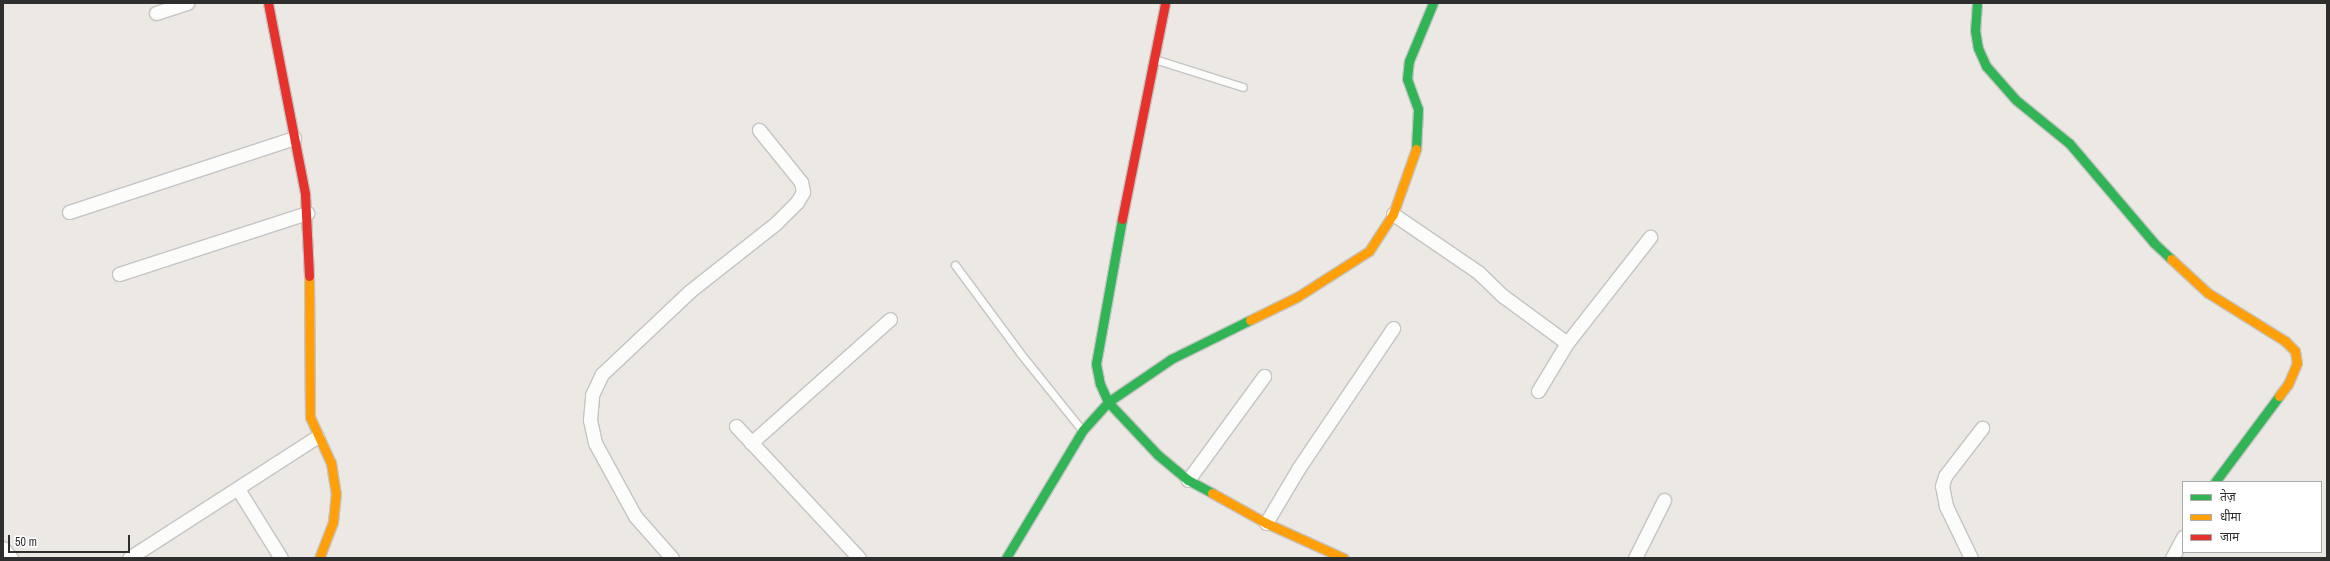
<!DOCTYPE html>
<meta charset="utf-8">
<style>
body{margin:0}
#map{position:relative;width:2330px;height:561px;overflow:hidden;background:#ece8e4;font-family:"Archivo Narrow","Noto Sans Devanagari",sans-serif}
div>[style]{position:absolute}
.roads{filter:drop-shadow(1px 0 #c5c4c5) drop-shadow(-1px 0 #c5c4c5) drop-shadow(0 1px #c5c4c5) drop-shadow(0 -1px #c5c4c5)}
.lane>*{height:7px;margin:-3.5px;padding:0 3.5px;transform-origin:3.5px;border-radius:3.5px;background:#fcfcfb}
.street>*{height:13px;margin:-6.5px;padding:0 6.5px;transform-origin:6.5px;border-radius:6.5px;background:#fcfcfb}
.fast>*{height:9px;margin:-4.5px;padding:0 4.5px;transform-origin:4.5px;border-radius:4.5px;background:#30b455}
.slow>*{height:9px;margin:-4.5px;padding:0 4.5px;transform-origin:4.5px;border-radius:4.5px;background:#ff9f0a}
.jam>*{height:9px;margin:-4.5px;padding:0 4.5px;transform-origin:4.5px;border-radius:4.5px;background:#e5322d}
span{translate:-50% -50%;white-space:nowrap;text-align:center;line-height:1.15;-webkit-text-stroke:3px #fff;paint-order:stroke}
.frame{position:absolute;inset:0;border:4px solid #2e2e2e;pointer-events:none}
.legend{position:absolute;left:2182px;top:481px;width:140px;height:72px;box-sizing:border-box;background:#fff;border:1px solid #ababab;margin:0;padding:5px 7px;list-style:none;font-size:12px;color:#2e2e2e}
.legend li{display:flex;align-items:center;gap:8px;height:20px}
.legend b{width:20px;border:1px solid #ababab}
.scale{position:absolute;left:8px;top:535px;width:122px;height:18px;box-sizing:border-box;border:2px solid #2e2e2e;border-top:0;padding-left:5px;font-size:12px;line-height:14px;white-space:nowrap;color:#2e2e2e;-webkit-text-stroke:3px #fff;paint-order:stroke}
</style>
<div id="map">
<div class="roads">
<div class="lane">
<i style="left:1154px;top:59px;width:93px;rotate:17.5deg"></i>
<i style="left:955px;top:265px;width:109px;rotate:53.5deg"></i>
<i style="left:1020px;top:353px;width:99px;rotate:51.2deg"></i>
</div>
<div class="street">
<i style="left:156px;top:13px;width:33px;rotate:-18deg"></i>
<i style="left:69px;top:212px;width:237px;rotate:-18.2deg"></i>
<i style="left:1393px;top:214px;width:103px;rotate:34.3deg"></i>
<i style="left:1478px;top:272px;width:35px;rotate:44deg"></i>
<i style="left:1503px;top:296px;width:79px;rotate:36.3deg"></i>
<i style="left:119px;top:274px;width:198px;rotate:-18deg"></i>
<i style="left:1538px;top:391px;width:56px;rotate:-58.9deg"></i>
<i style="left:1567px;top:343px;width:135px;rotate:-51.9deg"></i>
<i style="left:736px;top:426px;width:180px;rotate:47deg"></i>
<i style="left:751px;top:443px;width:186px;rotate:-41.7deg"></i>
<i style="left:1188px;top:480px;width:129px;rotate:-53.8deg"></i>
<i style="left:238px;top:489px;width:81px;rotate:58.1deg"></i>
<i style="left:1266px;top:523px;width:63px;rotate:-59.3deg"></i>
<i style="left:1298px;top:469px;width:170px;rotate:-56deg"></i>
<i style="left:3px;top:548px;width:13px;rotate:51deg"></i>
<i style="left:129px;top:558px;width:224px;rotate:-32.8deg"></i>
<i style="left:672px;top:558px;width:56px;rotate:-131.4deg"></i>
<i style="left:635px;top:516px;width:83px;rotate:-118.7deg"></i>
<i style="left:595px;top:443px;width:24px;rotate:-102deg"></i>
<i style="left:590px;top:420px;width:25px;rotate:-85deg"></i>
<i style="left:592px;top:395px;width:23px;rotate:-65deg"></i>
<i style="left:602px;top:374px;width:121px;rotate:-43.3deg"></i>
<i style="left:690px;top:291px;width:110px;rotate:-38.3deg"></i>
<i style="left:776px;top:223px;width:30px;rotate:-45deg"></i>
<i style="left:797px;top:202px;width:12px;rotate:-59deg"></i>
<i style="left:803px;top:192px;width:10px;rotate:-101deg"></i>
<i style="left:801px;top:182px;width:67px;rotate:-128.9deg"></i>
<i style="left:1635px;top:558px;width:65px;rotate:-63.4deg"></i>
<i style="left:1971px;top:558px;width:58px;rotate:-115.7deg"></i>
<i style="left:1946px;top:506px;width:20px;rotate:-101deg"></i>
<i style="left:1942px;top:486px;width:10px;rotate:-73deg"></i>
<i style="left:1945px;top:476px;width:61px;rotate:-52.4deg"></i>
<i style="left:2172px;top:558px;width:24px;rotate:-62deg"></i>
</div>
<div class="fast">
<i style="left:1977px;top:3px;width:27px;rotate:94deg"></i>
<i style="left:1975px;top:30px;width:18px;rotate:81deg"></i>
<i style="left:1978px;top:48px;width:20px;rotate:66deg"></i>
<i style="left:1986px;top:66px;width:45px;rotate:48.6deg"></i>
<i style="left:2016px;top:100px;width:68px;rotate:39.1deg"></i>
<i style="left:2069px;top:143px;width:131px;rotate:49.6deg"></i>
<i style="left:2154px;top:243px;width:23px;rotate:43deg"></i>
<i style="left:1416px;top:149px;width:40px;rotate:-87.1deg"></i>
<i style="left:1418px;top:109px;width:32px;rotate:-110deg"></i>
<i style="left:1407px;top:79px;width:18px;rotate:-84deg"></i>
<i style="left:1409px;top:61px;width:63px;rotate:-67.5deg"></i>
<i style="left:1122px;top:219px;width:147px;rotate:100.2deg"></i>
<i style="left:1096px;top:364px;width:20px;rotate:79deg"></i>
<i style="left:1100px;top:384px;width:20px;rotate:66deg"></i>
<i style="left:1108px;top:402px;width:73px;rotate:46.7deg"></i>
<i style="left:1158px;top:455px;width:39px;rotate:40deg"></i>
<i style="left:1188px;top:480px;width:27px;rotate:28deg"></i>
<i style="left:2215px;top:482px;width:107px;rotate:-53.3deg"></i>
<i style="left:1006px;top:558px;width:149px;rotate:-59deg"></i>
<i style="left:1083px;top:430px;width:38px;rotate:-48deg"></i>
<i style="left:1108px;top:402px;width:76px;rotate:-34.3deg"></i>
<i style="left:1171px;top:359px;width:88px;rotate:-26.3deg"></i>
</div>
<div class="slow">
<i style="left:2171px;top:259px;width:50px;rotate:42.6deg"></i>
<i style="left:2208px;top:293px;width:91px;rotate:31.9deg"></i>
<i style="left:2285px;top:341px;width:14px;rotate:45deg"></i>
<i style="left:2295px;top:351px;width:12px;rotate:81deg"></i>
<i style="left:2297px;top:363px;width:23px;rotate:113deg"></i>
<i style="left:2288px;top:384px;width:15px;rotate:127deg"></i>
<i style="left:309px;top:276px;width:141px;rotate:89.6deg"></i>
<i style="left:310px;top:417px;width:51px;rotate:65.5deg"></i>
<i style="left:331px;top:463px;width:30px;rotate:81deg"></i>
<i style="left:336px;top:493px;width:29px;rotate:96deg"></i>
<i style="left:333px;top:522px;width:39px;rotate:111deg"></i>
<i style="left:1250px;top:320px;width:52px;rotate:-26.1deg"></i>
<i style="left:1297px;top:297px;width:85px;rotate:-32.6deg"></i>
<i style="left:1369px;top:251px;width:44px;rotate:-57deg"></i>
<i style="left:1393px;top:214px;width:69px;rotate:-70.5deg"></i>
<i style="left:1212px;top:493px;width:62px;rotate:29.1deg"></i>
<i style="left:1266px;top:523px;width:85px;rotate:24.4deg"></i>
</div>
<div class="jam">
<i style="left:268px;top:3px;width:195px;rotate:79deg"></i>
<i style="left:305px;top:194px;width:82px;rotate:87.2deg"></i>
<i style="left:1122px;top:219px;width:220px;rotate:-78.7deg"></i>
</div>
</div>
<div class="frame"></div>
<ul class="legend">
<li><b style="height:5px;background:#30b455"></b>तेज़</li>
<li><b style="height:5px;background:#ff9f0a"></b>धीमा</li>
<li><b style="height:5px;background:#e5322d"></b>जाम</li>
</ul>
<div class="scale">50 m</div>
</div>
